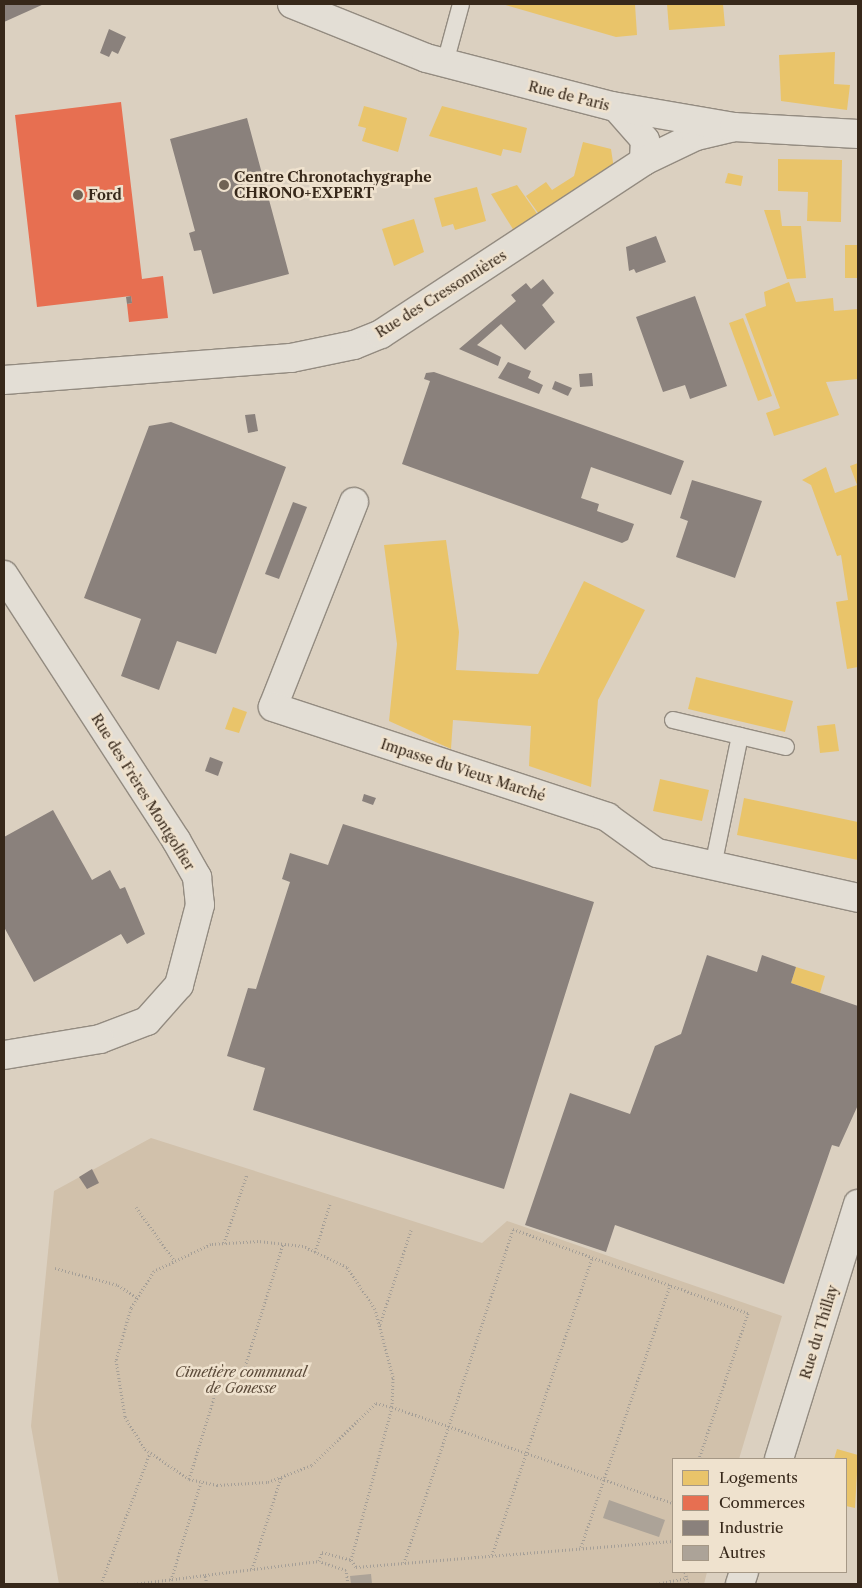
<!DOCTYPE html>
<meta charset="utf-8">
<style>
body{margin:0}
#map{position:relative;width:862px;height:1588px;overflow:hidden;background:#dbd0c0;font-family:"Libre Caslon Text",serif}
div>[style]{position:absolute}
.green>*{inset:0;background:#d1c1ab}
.homes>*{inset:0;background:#e9c46a}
.shops>*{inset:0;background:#e76f51}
.industry>*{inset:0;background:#8a817c}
.building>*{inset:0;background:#aca398}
.path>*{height:3px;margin-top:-1.5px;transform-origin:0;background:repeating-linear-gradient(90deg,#a59f97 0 1px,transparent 0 3.5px)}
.roads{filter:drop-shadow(1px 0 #938b80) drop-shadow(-1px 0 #938b80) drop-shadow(0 1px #938b80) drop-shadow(0 -1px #938b80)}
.service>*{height:16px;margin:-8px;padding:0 8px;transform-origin:8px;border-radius:8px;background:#e3ded5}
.minor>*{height:28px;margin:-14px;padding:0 14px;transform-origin:14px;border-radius:14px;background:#e3ded5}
.tertiary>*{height:28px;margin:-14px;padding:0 14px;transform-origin:14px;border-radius:14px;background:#e3ded5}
.dots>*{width:14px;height:14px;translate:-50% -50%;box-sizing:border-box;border:2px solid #efe2ce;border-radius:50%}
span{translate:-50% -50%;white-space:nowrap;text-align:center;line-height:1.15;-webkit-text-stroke:5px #efe2ce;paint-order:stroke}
.street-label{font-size:14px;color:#37281a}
.poi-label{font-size:14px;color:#37281a;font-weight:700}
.left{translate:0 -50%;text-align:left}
.park-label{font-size:14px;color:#5c4b3a;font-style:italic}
.frame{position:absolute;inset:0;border:5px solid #37281a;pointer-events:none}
.legend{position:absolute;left:672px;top:1458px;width:175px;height:115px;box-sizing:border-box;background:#efe2ce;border:1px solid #a59886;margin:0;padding:6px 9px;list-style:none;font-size:15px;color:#37281a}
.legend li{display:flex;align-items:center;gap:10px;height:25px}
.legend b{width:25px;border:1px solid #a59886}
</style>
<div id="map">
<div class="green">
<i style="clip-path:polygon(151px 1138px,482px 1243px,507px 1221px,782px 1316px,739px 1459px,673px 1459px,673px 1572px,707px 1572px,704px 1584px,59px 1584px,31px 1426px,54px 1191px)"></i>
</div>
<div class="homes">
<i style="clip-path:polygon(502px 4px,635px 4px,637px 35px,616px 37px)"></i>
<i style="clip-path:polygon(667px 4px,723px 4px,725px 26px,669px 30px)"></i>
<i style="clip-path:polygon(835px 52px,834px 84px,850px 85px,847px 110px,781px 101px,779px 55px)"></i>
<i style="clip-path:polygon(364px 106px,407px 118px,398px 152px,362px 141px,366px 128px,358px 126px)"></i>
<i style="clip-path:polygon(442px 106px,527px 128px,521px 153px,503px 149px,501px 156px,429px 136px)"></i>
<i style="clip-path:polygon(583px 142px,611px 149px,614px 169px,541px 217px,526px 196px,546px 182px,552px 190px,574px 176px)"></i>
<i style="clip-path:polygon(778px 159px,842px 160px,841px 222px,807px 221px,808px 192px,778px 191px)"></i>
<i style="clip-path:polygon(728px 173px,743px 176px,741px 186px,725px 183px)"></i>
<i style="clip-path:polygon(517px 185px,540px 218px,516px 234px,491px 194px)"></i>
<i style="clip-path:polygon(477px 187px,486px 221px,455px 230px,453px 224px,442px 227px,434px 198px)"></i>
<i style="clip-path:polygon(764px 210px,780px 210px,782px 226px,801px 226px,806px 278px,787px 279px)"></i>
<i style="clip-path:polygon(414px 219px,424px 252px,394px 266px,382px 229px)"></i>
<i style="clip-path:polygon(845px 245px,858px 245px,858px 278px,845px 278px)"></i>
<i style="clip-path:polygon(789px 282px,796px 302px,833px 298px,834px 311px,858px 309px,858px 379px,826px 382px,839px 415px,774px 436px,766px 413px,780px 408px,745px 314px,766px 306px,764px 292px)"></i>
<i style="clip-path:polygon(743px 318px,772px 396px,758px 401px,729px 323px)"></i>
<i style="clip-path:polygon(858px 463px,858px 667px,847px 669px,836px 602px,848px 600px,841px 555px,837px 556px,811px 485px,802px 480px,826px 467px,835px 493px,857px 485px,850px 466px)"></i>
<i style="clip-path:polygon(446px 540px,459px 632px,456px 670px,538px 674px,584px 581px,645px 610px,598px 700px,591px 787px,529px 766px,531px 726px,453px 720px,451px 749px,389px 721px,397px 644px,384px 545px)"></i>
<i style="clip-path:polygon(696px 677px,793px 701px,785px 732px,688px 709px)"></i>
<i style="clip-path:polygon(233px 707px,247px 712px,239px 733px,225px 729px)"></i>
<i style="clip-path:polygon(835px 724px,839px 751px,820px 753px,817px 726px)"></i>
<i style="clip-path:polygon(660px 779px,709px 790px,702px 821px,653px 811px)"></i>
<i style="clip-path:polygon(744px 798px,858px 822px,858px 860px,737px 835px)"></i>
<i style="clip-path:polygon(796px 967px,825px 976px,820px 993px,791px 983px)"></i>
<i style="clip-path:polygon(837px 1449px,858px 1455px,855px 1508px,846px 1506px,846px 1459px,834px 1459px)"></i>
</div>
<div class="shops">
<i style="clip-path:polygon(121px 102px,142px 279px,163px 276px,168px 318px,129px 322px,127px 304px,132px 303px,131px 296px,37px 307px,15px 115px)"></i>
</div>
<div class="industry">
<i style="clip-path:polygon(4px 4px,44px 4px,4px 22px)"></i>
<i style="clip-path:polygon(109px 29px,126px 37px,118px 54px,112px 51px,109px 57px,100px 53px)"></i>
<i style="clip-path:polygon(247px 118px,289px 274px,213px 294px,201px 250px,194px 251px,189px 233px,195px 231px,170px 139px)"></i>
<i style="clip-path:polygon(656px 236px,666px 262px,636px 273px,634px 269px,629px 271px,626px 247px)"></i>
<i style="clip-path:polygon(543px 279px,554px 293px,542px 305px,555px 322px,525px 350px,501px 324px,477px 345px,501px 357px,498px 366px,459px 349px,516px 301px,511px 295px,526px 283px,531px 289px)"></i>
<i style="clip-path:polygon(131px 296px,132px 303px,127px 304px,126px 297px)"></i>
<i style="clip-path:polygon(695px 296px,727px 386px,690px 399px,685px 385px,663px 392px,636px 317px)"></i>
<i style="clip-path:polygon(508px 362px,531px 371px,528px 378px,543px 385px,539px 394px,498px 378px)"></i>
<i style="clip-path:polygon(434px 372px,684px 461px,671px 495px,591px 467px,581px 498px,599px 504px,597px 511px,634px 524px,628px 540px,622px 543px,402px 464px,430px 381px,424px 379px,426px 373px)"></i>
<i style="clip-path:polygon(592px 373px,593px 386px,580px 387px,579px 374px)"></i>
<i style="clip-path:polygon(555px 381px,572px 388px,568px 396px,552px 389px)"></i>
<i style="clip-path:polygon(255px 414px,258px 431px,248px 433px,245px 415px)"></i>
<i style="clip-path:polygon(171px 422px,286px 467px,216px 654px,177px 641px,159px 690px,121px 676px,141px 619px,84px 598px,149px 426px)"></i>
<i style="clip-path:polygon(692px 480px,762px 501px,735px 578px,676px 557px,688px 521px,680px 518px)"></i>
<i style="clip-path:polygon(293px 502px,307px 507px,279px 579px,265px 574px)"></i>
<i style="clip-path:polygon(210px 757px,223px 762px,218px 776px,205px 771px)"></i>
<i style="clip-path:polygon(364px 794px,376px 798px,373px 805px,362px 801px)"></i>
<i style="clip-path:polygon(53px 810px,92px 880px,110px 870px,120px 889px,125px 887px,145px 934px,127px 944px,121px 934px,34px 982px,4px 927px,4px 837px)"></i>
<i style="clip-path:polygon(343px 824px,594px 902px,504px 1189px,253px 1110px,265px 1068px,227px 1056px,248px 988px,256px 989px,290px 882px,282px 879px,290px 853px,328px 865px)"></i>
<i style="clip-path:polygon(707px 955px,757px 972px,762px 955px,796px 967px,791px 983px,858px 1006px,858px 1105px,839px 1147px,832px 1145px,784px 1284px,615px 1225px,606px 1252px,525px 1225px,570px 1093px,630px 1114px,655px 1046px,681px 1034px)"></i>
<i style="clip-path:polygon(92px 1169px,99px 1183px,87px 1189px,79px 1177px)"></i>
</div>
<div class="building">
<i style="clip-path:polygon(609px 1500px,665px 1520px,659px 1537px,603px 1518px)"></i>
<i style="clip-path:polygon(371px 1574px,372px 1584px,351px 1584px,350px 1576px)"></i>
</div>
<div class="path">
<i style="left:136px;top:1207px;width:65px;rotate:54.4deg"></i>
<i style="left:224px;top:1243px;width:73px;rotate:-71.6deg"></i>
<i style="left:315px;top:1252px;width:50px;rotate:-72.6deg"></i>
<i style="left:55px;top:1268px;width:65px;rotate:15.1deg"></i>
<i style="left:118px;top:1285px;width:23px;rotate:34deg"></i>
<i style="left:380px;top:1324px;width:99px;rotate:-71.7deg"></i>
<i style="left:243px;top:1373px;width:135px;rotate:-72.8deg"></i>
<i style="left:189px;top:1479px;width:109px;rotate:-72.9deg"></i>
<i style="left:581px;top:1547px;width:277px;rotate:-71.2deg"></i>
<i style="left:492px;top:1555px;width:314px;rotate:-71.4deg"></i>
<i style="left:351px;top:1560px;width:158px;rotate:-75deg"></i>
<i style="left:392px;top:1407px;width:30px;rotate:-88deg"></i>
<i style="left:393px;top:1377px;width:70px;rotate:-104.8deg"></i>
<i style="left:375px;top:1309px;width:50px;rotate:-123.7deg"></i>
<i style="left:347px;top:1267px;width:49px;rotate:-154.5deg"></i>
<i style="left:303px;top:1246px;width:45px;rotate:-173.7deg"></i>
<i style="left:258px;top:1241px;width:47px;rotate:176.3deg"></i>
<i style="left:211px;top:1244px;width:63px;rotate:154.7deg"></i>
<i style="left:154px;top:1271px;width:44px;rotate:121.9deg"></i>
<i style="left:131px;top:1308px;width:54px;rotate:106.1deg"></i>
<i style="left:116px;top:1360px;width:58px;rotate:81deg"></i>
<i style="left:125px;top:1417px;width:38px;rotate:58deg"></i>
<i style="left:145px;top:1449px;width:53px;rotate:34.3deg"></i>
<i style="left:189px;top:1479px;width:29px;rotate:12deg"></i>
<i style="left:217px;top:1485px;width:51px;rotate:-3.4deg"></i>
<i style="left:268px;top:1482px;width:47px;rotate:-21.1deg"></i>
<i style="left:312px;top:1465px;width:89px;rotate:-44.1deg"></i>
<i style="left:376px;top:1403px;width:16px;rotate:14deg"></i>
<i style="left:392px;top:1407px;width:297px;rotate:18.9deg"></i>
<i style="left:404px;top:1563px;width:351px;rotate:-71.9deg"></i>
<i style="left:513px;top:1229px;width:250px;rotate:19.7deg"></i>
<i style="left:748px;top:1313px;width:154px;rotate:108.6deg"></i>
<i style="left:252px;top:1569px;width:96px;rotate:-72.5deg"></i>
<i style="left:685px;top:1572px;width:12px;rotate:76deg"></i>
<i style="left:171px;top:1580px;width:102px;rotate:-73deg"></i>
<i style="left:101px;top:1584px;width:140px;rotate:-69.5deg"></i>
<i style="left:134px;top:1584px;width:72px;rotate:-7.2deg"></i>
<i style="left:207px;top:1584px;width:9px;rotate:-103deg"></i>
<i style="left:205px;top:1575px;width:115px;rotate:-7deg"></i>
<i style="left:348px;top:1584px;width:14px;rotate:-98deg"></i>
<i style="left:346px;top:1570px;width:28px;rotate:-162deg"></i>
<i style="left:319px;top:1561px;width:9px;rotate:-72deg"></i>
<i style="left:322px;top:1552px;width:30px;rotate:15deg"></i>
<i style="left:351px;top:1560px;width:9px;rotate:54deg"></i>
<i style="left:356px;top:1567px;width:318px;rotate:-4.7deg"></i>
<i style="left:656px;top:1584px;width:32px;rotate:-11deg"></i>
</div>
<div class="roads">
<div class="service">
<i style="left:445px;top:63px;width:61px;rotate:-74.8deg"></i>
<i style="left:673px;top:720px;width:116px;rotate:13.4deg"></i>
<i style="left:713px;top:866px;width:133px;rotate:-78.3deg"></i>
</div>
<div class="minor">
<i style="left:616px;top:107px;width:44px;rotate:48.7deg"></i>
<i style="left:645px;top:140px;width:21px;rotate:93deg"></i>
<i style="left:4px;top:380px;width:288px;rotate:-4.4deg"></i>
<i style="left:291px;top:358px;width:64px;rotate:-11.7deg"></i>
<i style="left:354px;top:345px;width:29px;rotate:-22deg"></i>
<i style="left:381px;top:334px;width:315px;rotate:-33.3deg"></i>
<i style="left:644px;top:161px;width:58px;rotate:-25.7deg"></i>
<i style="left:696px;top:136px;width:39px;rotate:-13deg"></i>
<i style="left:354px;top:502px;width:220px;rotate:111.6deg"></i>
<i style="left:273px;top:707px;width:352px;rotate:18.2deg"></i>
<i style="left:607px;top:817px;width:62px;rotate:35.8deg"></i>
<i style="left:657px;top:853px;width:206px;rotate:12.6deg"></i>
<i style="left:4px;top:575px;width:316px;rotate:57deg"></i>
<i style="left:176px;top:840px;width:43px;rotate:60.4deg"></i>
<i style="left:197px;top:877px;width:28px;rotate:84deg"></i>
<i style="left:200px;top:905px;width:83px;rotate:104.7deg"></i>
<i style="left:179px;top:985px;width:48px;rotate:131.6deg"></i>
<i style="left:147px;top:1021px;width:50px;rotate:159deg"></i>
<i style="left:100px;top:1039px;width:97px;rotate:170.5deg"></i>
</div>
<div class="tertiary">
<i style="left:292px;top:4px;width:144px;rotate:21.9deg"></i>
<i style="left:426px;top:58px;width:192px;rotate:14.5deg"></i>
<i style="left:612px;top:106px;width:124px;rotate:9.8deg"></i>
<i style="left:734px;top:127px;width:124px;rotate:3.2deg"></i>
<i style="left:779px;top:1459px;width:267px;rotate:-72.8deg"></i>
<i style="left:740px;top:1584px;width:13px;rotate:-72deg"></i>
</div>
</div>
<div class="dots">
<i style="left:224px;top:185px;background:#706354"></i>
<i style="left:78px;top:195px;background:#706354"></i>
</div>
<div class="street-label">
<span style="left:569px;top:96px;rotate:14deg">Rue de Paris</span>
<span style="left:441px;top:294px;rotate:-32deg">Rue des Cressonnières</span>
<span style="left:463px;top:770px;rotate:18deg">Impasse du Vieux Marché</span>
<span style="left:143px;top:792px;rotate:58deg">Rue des Frères Montgolfier</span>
<span style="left:819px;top:1332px;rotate:-73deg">Rue du Thillay</span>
</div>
<div class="poi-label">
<span class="left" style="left:234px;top:185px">Centre Chronotachygraphe<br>CHRONO+EXPERT</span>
<span class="left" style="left:88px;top:195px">Ford</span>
</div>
<div class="park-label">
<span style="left:241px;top:1380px">Cimetière communal<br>de Gonesse</span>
</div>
<div class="frame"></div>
<ul class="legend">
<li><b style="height:14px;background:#e9c46a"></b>Logements</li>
<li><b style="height:14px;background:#e76f51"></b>Commerces</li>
<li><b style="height:14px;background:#8a817c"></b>Industrie</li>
<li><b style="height:14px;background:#aca398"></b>Autres</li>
</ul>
</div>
